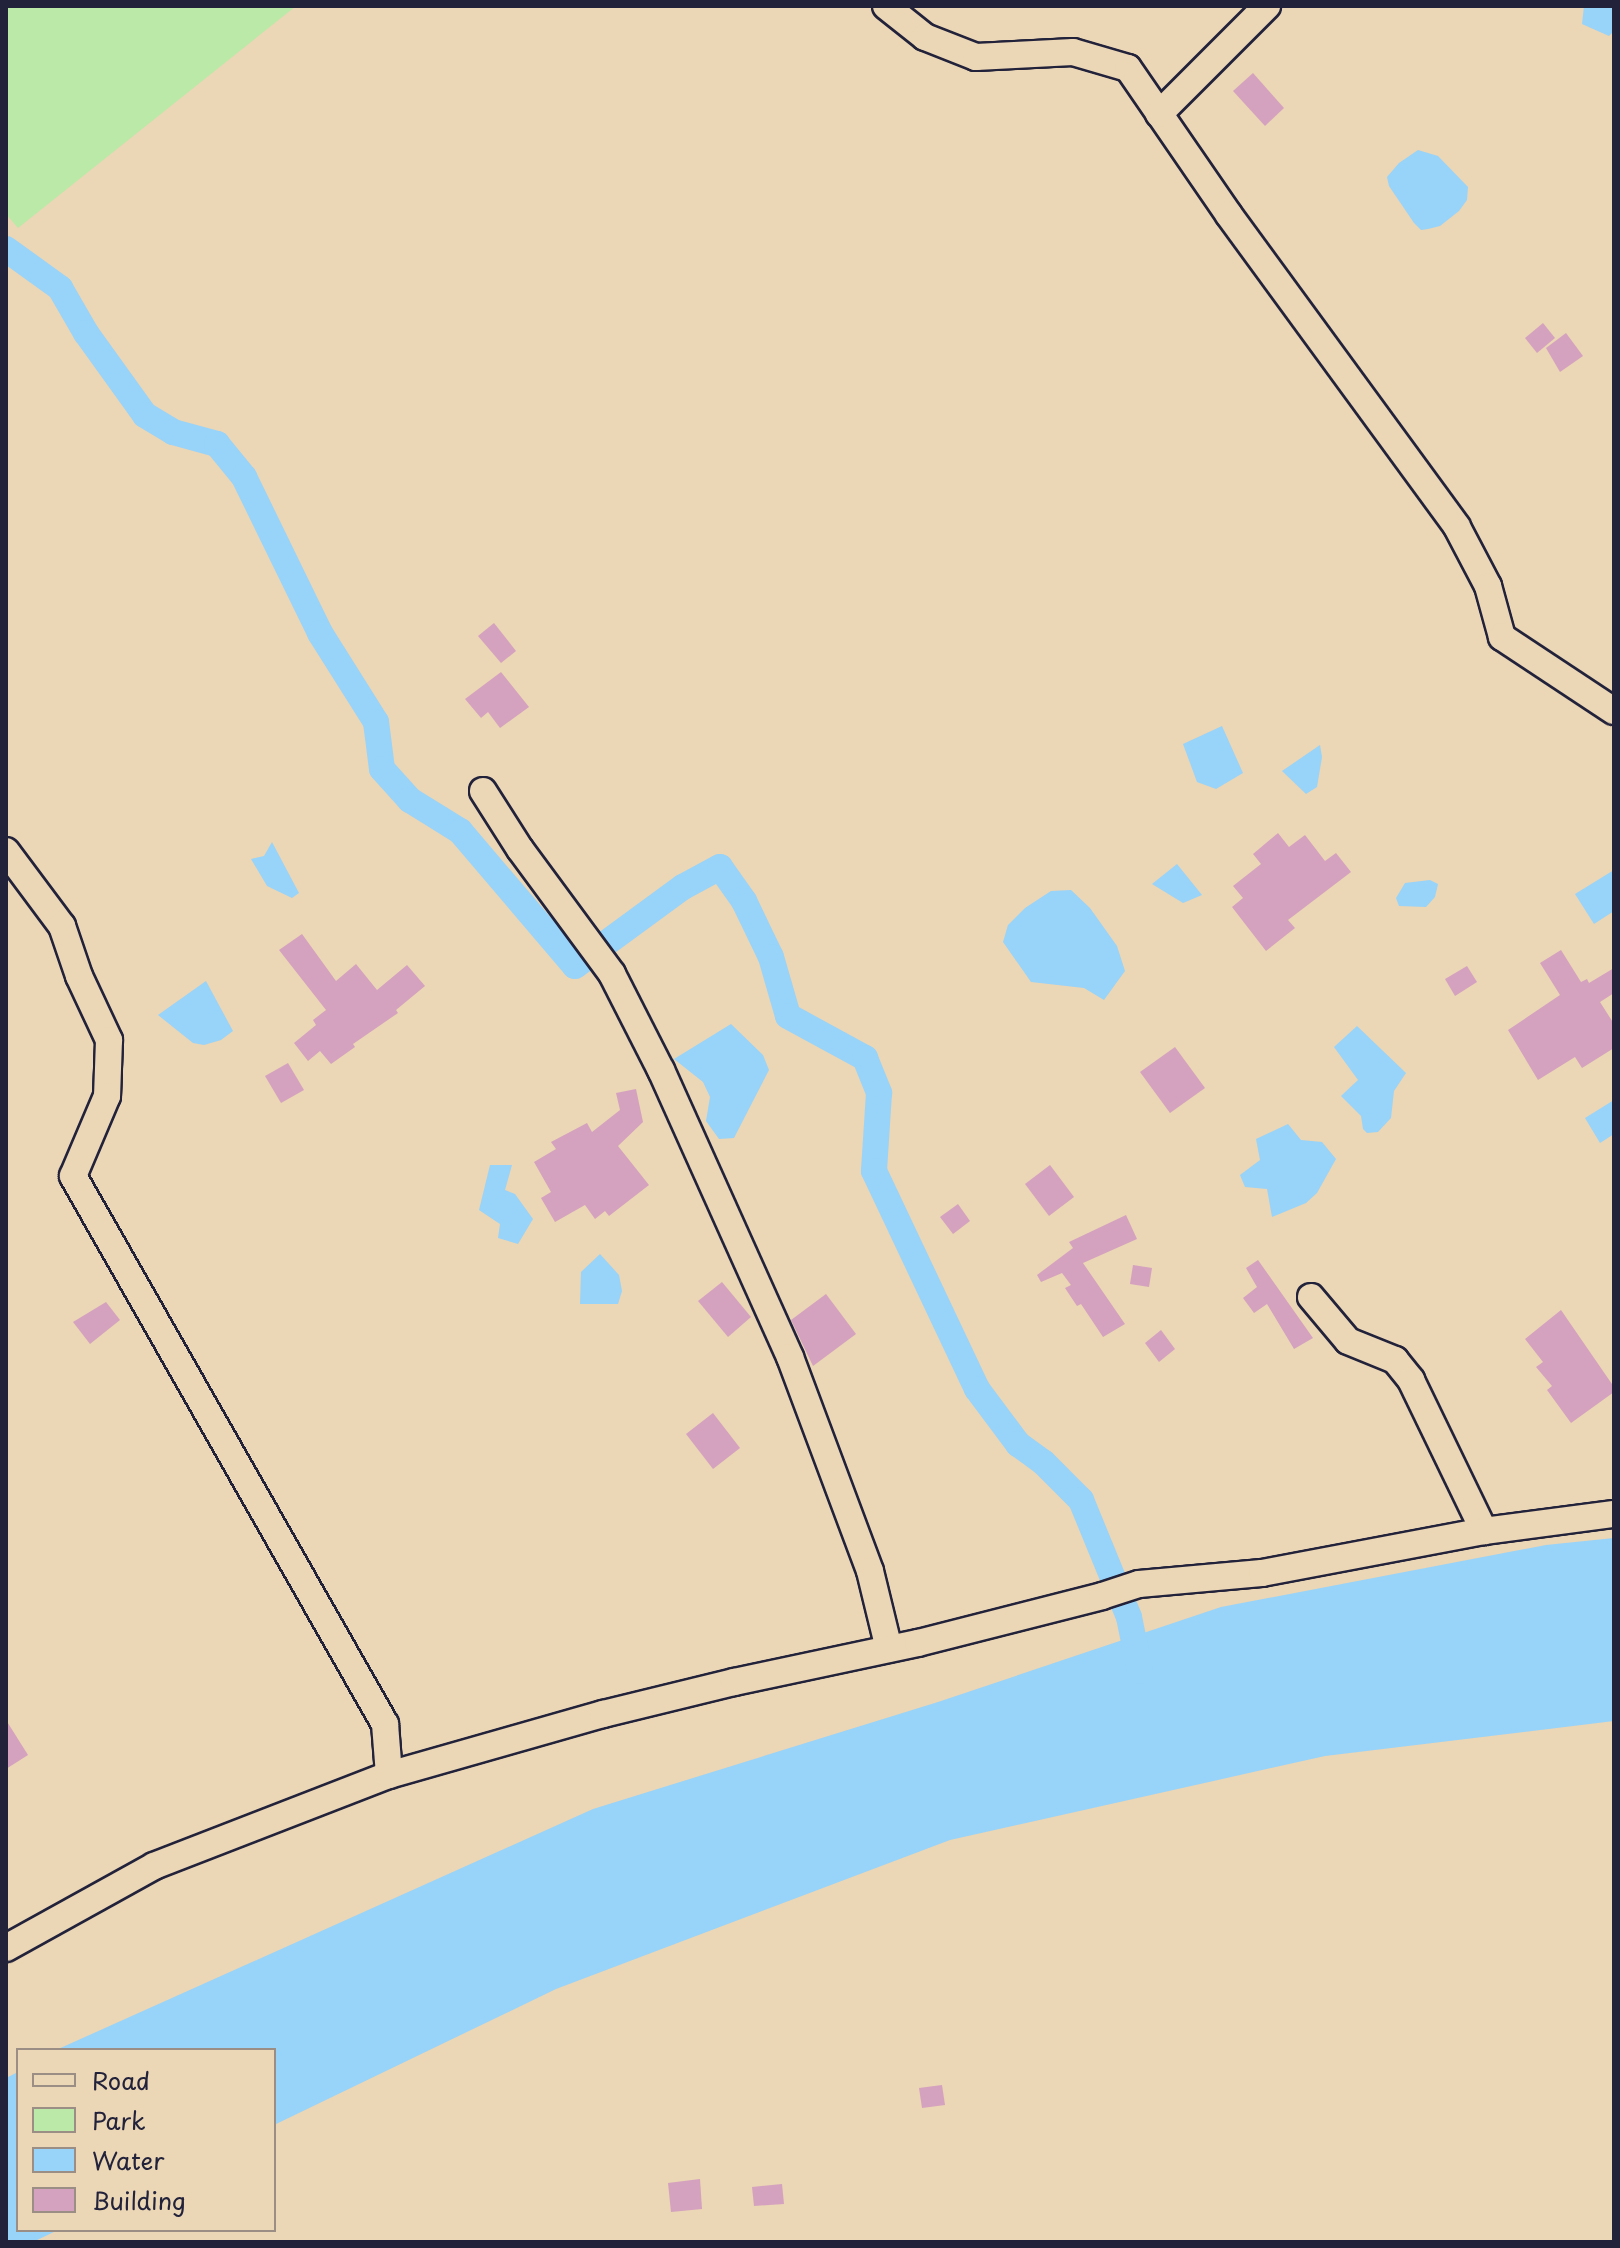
<!DOCTYPE html>
<style>
body{margin:0}
#map{position:relative;width:1620px;height:2248px;overflow:hidden;background:#ebd6b5;font-family:"Playpen Sans",sans-serif}
div>[style]{position:absolute}
.green>*{inset:0;background:#bae9a8}
.water>*{inset:0;background:#98d3f9}
.canal>*{height:26px;margin:-13px;padding:0 13px;transform-origin:13px;border-radius:13px;background:#98d3f9}
.building>*{inset:0;background:#d4a2be}
.roads{filter:drop-shadow(2px 0 #22223b) drop-shadow(-2px 0 #22223b) drop-shadow(0 2px #22223b) drop-shadow(0 -2px #22223b)}
.minor>*{height:26px;margin:-13px;padding:0 13px;transform-origin:13px;border-radius:13px;background:#ebd6b5}
span{translate:-50% -50%;white-space:nowrap;text-align:center;line-height:1.15;-webkit-text-stroke:7px #ebd6b5;paint-order:stroke}
.frame{position:absolute;inset:0;border:8px solid #22223b;pointer-events:none}
.legend{position:absolute;left:16px;top:2048px;width:260px;height:184px;box-sizing:border-box;background:#ebd6b5;border:2px solid #9b8e84;margin:0;padding:10px 14px;list-style:none;font-size:24px;color:#22223b}
.legend li{display:flex;align-items:center;gap:16px;height:40px}
.legend b{width:40px;border:2px solid #9b8e84}
</style>
<div id="map">
<div class="green">
<i style="clip-path:polygon(6px 6px,296px 6px,18px 228px,6px 214px)"></i>
</div>
<div class="water">
<i style="clip-path:polygon(1584px 6px,1614px 6px,1614px 31px,1609px 36px,1582px 24px)"></i>
<i style="clip-path:polygon(1418px 150px,1438px 156px,1468px 187px,1467px 200px,1459px 211px,1440px 226px,1428px 229px,1421px 230px,1414px 223px,1389px 186px,1387px 177px,1399px 163px)"></i>
<i style="clip-path:polygon(1222px 726px,1243px 773px,1216px 789px,1197px 782px,1183px 744px)"></i>
<i style="clip-path:polygon(1320px 745px,1322px 757px,1317px 787px,1306px 794px,1282px 771px)"></i>
<i style="clip-path:polygon(272px 842px,299px 893px,292px 898px,267px 886px,251px 859px,264px 856px)"></i>
<i style="clip-path:polygon(1177px 864px,1202px 895px,1183px 903px,1152px 884px)"></i>
<i style="clip-path:polygon(1614px 870px,1614px 911px,1594px 924px,1575px 894px)"></i>
<i style="clip-path:polygon(1430px 880px,1438px 884px,1435px 897px,1426px 907px,1399px 906px,1396px 898px,1405px 883px)"></i>
<i style="clip-path:polygon(1071px 890px,1090px 908px,1117px 946px,1125px 971px,1104px 1000px,1084px 988px,1031px 982px,1003px 942px,1008px 925px,1025px 908px,1051px 891px)"></i>
<i style="clip-path:polygon(206px 981px,233px 1031px,221px 1040px,204px 1045px,193px 1043px,158px 1015px)"></i>
<i style="clip-path:polygon(731px 1024px,763px 1055px,769px 1070px,734px 1138px,719px 1139px,706px 1121px,710px 1097px,703px 1082px,674px 1059px)"></i>
<i style="clip-path:polygon(1357px 1026px,1406px 1073px,1394px 1091px,1391px 1118px,1378px 1132px,1367px 1133px,1363px 1129px,1361px 1116px,1341px 1096px,1358px 1080px,1334px 1047px)"></i>
<i style="clip-path:polygon(1614px 1100px,1614px 1134px,1600px 1143px,1585px 1118px)"></i>
<i style="clip-path:polygon(1288px 1124px,1301px 1140px,1322px 1142px,1336px 1159px,1317px 1193px,1306px 1203px,1272px 1217px,1267px 1189px,1245px 1187px,1240px 1175px,1260px 1160px,1256px 1139px)"></i>
<i style="clip-path:polygon(490px 1165px,512px 1165px,505px 1190px,515px 1194px,533px 1219px,518px 1244px,498px 1238px,500px 1224px,479px 1210px)"></i>
<i style="clip-path:polygon(600px 1254px,619px 1275px,622px 1291px,618px 1304px,580px 1304px,581px 1272px)"></i>
<i style="clip-path:polygon(1614px 1538px,1614px 1721px,1325px 1756px,950px 1840px,556px 1989px,274px 2125px,274px 2050px,56px 2050px,593px 1809px,938px 1702px,1221px 1607px,1546px 1545px)"></i>
<i style="clip-path:polygon(18px 2072px,18px 2230px,58px 2230px,33px 2242px,6px 2242px,6px 2078px)"></i>
</div>
<div class="canal">
<i style="left:6px;top:249px;width:67px;rotate:35.8deg"></i>
<i style="left:60px;top:288px;width:52px;rotate:60deg"></i>
<i style="left:86px;top:333px;width:101px;rotate:54.3deg"></i>
<i style="left:145px;top:415px;width:33px;rotate:31deg"></i>
<i style="left:173px;top:432px;width:46px;rotate:15.3deg"></i>
<i style="left:217px;top:444px;width:43px;rotate:50.7deg"></i>
<i style="left:244px;top:477px;width:174px;rotate:64deg"></i>
<i style="left:320px;top:633px;width:105px;rotate:57.8deg"></i>
<i style="left:376px;top:722px;width:47px;rotate:82.7deg"></i>
<i style="left:382px;top:769px;width:42px;rotate:47.9deg"></i>
<i style="left:410px;top:800px;width:59px;rotate:31.8deg"></i>
<i style="left:460px;top:831px;width:177px;rotate:49.6deg"></i>
<i style="left:575px;top:966px;width:134px;rotate:-36.2deg"></i>
<i style="left:683px;top:887px;width:42px;rotate:-28.4deg"></i>
<i style="left:720px;top:867px;width:42px;rotate:54.8deg"></i>
<i style="left:744px;top:901px;width:62px;rotate:64.3deg"></i>
<i style="left:771px;top:957px;width:61px;rotate:73.9deg"></i>
<i style="left:788px;top:1016px;width:88px;rotate:28.6deg"></i>
<i style="left:865px;top:1058px;width:38px;rotate:68deg"></i>
<i style="left:879px;top:1093px;width:78px;rotate:93.7deg"></i>
<i style="left:874px;top:1171px;width:241px;rotate:64.7deg"></i>
<i style="left:977px;top:1389px;width:69px;rotate:53.3deg"></i>
<i style="left:1018px;top:1444px;width:31px;rotate:36deg"></i>
<i style="left:1043px;top:1462px;width:54px;rotate:45deg"></i>
<i style="left:1081px;top:1500px;width:126px;rotate:67.7deg"></i>
<i style="left:1129px;top:1617px;width:55px;rotate:78.5deg"></i>
</div>
<div class="building">
<i style="clip-path:polygon(1253px 73px,1284px 108px,1265px 126px,1233px 91px)"></i>
<i style="clip-path:polygon(1543px 323px,1555px 338px,1537px 353px,1525px 338px)"></i>
<i style="clip-path:polygon(1566px 333px,1583px 356px,1560px 372px,1546px 348px)"></i>
<i style="clip-path:polygon(494px 623px,516px 651px,501px 663px,478px 636px)"></i>
<i style="clip-path:polygon(501px 672px,529px 707px,500px 728px,488px 712px,481px 718px,465px 699px)"></i>
<i style="clip-path:polygon(1278px 833px,1289px 847px,1305px 835px,1325px 861px,1336px 853px,1351px 872px,1288px 920px,1295px 928px,1266px 951px,1232px 907px,1243px 898px,1233px 886px,1261px 864px,1253px 854px)"></i>
<i style="clip-path:polygon(302px 934px,336px 981px,356px 964px,377px 990px,407px 965px,425px 986px,396px 1010px,398px 1013px,353px 1044px,355px 1047px,331px 1064px,320px 1051px,308px 1061px,294px 1043px,316px 1025px,313px 1020px,326px 1010px,279px 950px)"></i>
<i style="clip-path:polygon(1561px 950px,1581px 982px,1587px 979px,1589px 983px,1614px 968px,1614px 993px,1600px 1002px,1614px 1024px,1614px 1048px,1582px 1068px,1575px 1057px,1538px 1080px,1508px 1030px,1560px 995px,1540px 963px)"></i>
<i style="clip-path:polygon(1467px 966px,1477px 982px,1455px 996px,1445px 979px)"></i>
<i style="clip-path:polygon(1175px 1047px,1205px 1088px,1170px 1113px,1140px 1072px)"></i>
<i style="clip-path:polygon(288px 1063px,304px 1090px,281px 1103px,265px 1076px)"></i>
<i style="clip-path:polygon(636px 1089px,643px 1122px,618px 1146px,649px 1185px,609px 1216px,605px 1211px,595px 1219px,585px 1205px,555px 1222px,541px 1198px,551px 1192px,534px 1162px,556px 1149px,551px 1142px,587px 1123px,592px 1132px,620px 1110px,616px 1093px)"></i>
<i style="clip-path:polygon(1050px 1165px,1074px 1197px,1049px 1216px,1025px 1184px)"></i>
<i style="clip-path:polygon(958px 1204px,970px 1221px,953px 1234px,940px 1217px)"></i>
<i style="clip-path:polygon(1126px 1215px,1137px 1239px,1083px 1263px,1125px 1324px,1103px 1337px,1081px 1304px,1077px 1306px,1065px 1288px,1071px 1285px,1062px 1273px,1041px 1282px,1037px 1275px,1073px 1248px,1069px 1242px)"></i>
<i style="clip-path:polygon(1258px 1260px,1313px 1338px,1294px 1349px,1267px 1304px,1254px 1313px,1243px 1298px,1257px 1287px,1246px 1268px)"></i>
<i style="clip-path:polygon(1133px 1265px,1152px 1268px,1149px 1287px,1130px 1284px)"></i>
<i style="clip-path:polygon(722px 1282px,751px 1317px,728px 1337px,698px 1301px)"></i>
<i style="clip-path:polygon(826px 1294px,856px 1334px,813px 1366px,791px 1320px)"></i>
<i style="clip-path:polygon(106px 1302px,120px 1320px,90px 1344px,73px 1322px)"></i>
<i style="clip-path:polygon(1561px 1310px,1614px 1387px,1614px 1392px,1571px 1423px,1547px 1390px,1552px 1386px,1536px 1367px,1543px 1362px,1525px 1339px)"></i>
<i style="clip-path:polygon(1161px 1330px,1175px 1349px,1159px 1362px,1145px 1343px)"></i>
<i style="clip-path:polygon(713px 1413px,740px 1448px,713px 1469px,686px 1434px)"></i>
<i style="clip-path:polygon(6px 1720px,28px 1755px,6px 1769px)"></i>
<i style="clip-path:polygon(942px 2085px,945px 2105px,922px 2108px,919px 2088px)"></i>
<i style="clip-path:polygon(700px 2179px,702px 2209px,671px 2212px,668px 2183px)"></i>
<i style="clip-path:polygon(782px 2184px,784px 2204px,754px 2206px,752px 2187px)"></i>
</div>
<div class="roads">
<div class="minor">
<i style="left:886px;top:6px;width:50px;rotate:38.5deg"></i>
<i style="left:925px;top:37px;width:55px;rotate:21.4deg"></i>
<i style="left:976px;top:57px;width:97px;rotate:-3deg"></i>
<i style="left:1073px;top:52px;width:57px;rotate:16.2deg"></i>
<i style="left:1128px;top:68px;width:178px;rotate:55.5deg"></i>
<i style="left:1229px;top:215px;width:386px;rotate:53.8deg"></i>
<i style="left:1457px;top:527px;width:67px;rotate:62.3deg"></i>
<i style="left:1488px;top:586px;width:53px;rotate:74.6deg"></i>
<i style="left:1502px;top:637px;width:134px;rotate:33.5deg"></i>
<i style="left:1159px;top:114px;width:153px;rotate:-45deg"></i>
<i style="left:483px;top:791px;width:69px;rotate:57.5deg"></i>
<i style="left:520px;top:849px;width:155px;rotate:53.6deg"></i>
<i style="left:612px;top:974px;width:108px;rotate:63deg"></i>
<i style="left:661px;top:1070px;width:315px;rotate:65.8deg"></i>
<i style="left:790px;top:1357px;width:228px;rotate:69.5deg"></i>
<i style="left:870px;top:1571px;width:80px;rotate:76.3deg"></i>
<i style="left:6px;top:851px;width:94px;rotate:53.3deg"></i>
<i style="left:62px;top:926px;width:53px;rotate:71.2deg"></i>
<i style="left:79px;top:976px;width:71px;rotate:64.9deg"></i>
<i style="left:109px;top:1040px;width:56px;rotate:92deg"></i>
<i style="left:107px;top:1096px;width:87px;rotate:113deg"></i>
<i style="left:73px;top:1176px;width:631px;rotate:60.35deg"></i>
<i style="left:385px;top:1724px;width:51px;rotate:85.5deg"></i>
<i style="left:1311px;top:1297px;width:57px;rotate:49.9deg"></i>
<i style="left:1348px;top:1341px;width:51px;rotate:22deg"></i>
<i style="left:1395px;top:1360px;width:26px;rotate:51deg"></i>
<i style="left:1411px;top:1380px;width:168px;rotate:64.2deg"></i>
<i style="left:6px;top:1948px;width:169px;rotate:-29deg"></i>
<i style="left:154px;top:1866px;width:252px;rotate:-21.2deg"></i>
<i style="left:389px;top:1775px;width:223px;rotate:-15.9deg"></i>
<i style="left:603px;top:1714px;width:135px;rotate:-13.7deg"></i>
<i style="left:734px;top:1682px;width:188px;rotate:-12deg"></i>
<i style="left:918px;top:1643px;width:190px;rotate:-14.3deg"></i>
<i style="left:1102px;top:1596px;width:39px;rotate:-18deg"></i>
<i style="left:1139px;top:1584px;width:123px;rotate:-5.1deg"></i>
<i style="left:1262px;top:1573px;width:226px;rotate:-10.7deg"></i>
<i style="left:1484px;top:1531px;width:131px;rotate:-7.5deg"></i>
</div>
</div>
<div class="frame"></div>
<ul class="legend">
<li><b style="height:10px;background:#ebd6b5"></b>Road</li>
<li><b style="height:22px;background:#bae9a8"></b>Park</li>
<li><b style="height:22px;background:#98d3f9"></b>Water</li>
<li><b style="height:22px;background:#d4a2be"></b>Building</li>
</ul>
</div>
